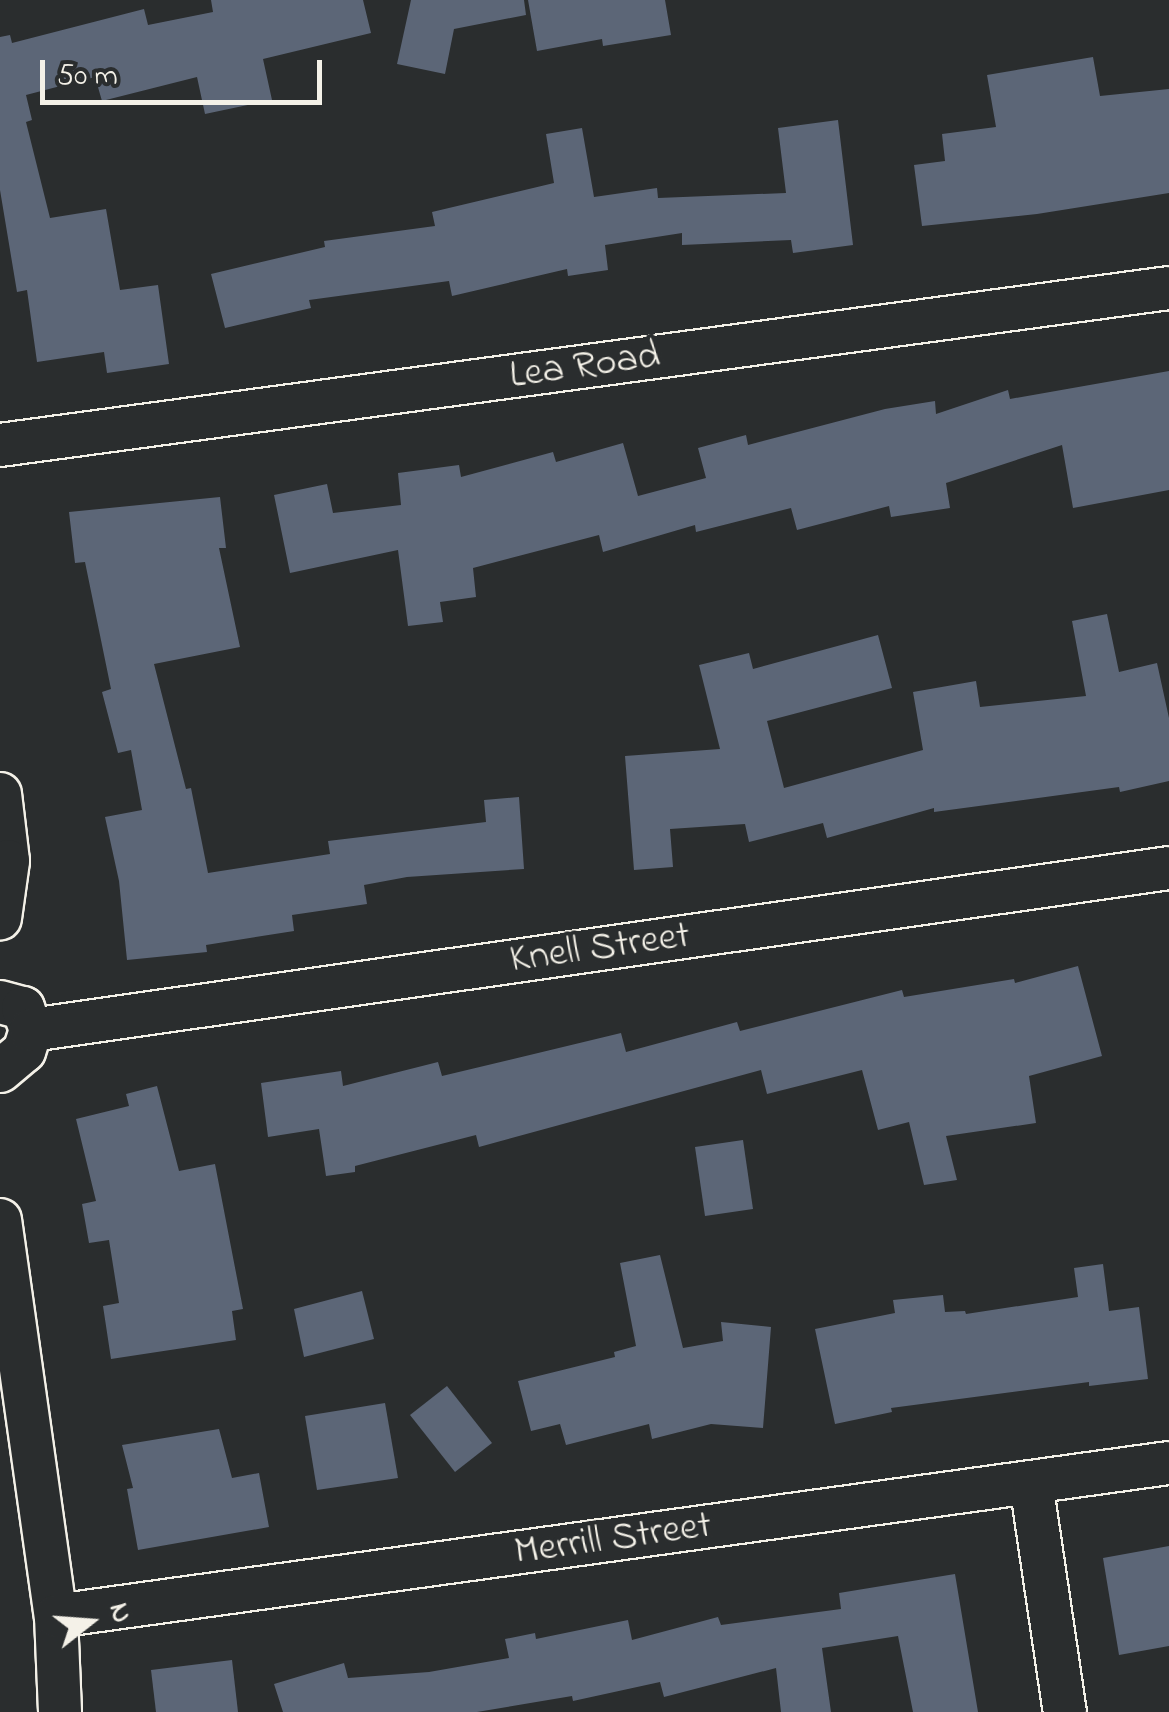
<!DOCTYPE html>
<style>
body{margin:0}
#map{position:relative;width:1169px;height:1712px;overflow:hidden;background:#2a2d2e;font-family:"Indie Flower",sans-serif}
div>[style]{position:absolute}
.building>*{inset:0;background:#5c6677}
.roads{filter:drop-shadow(2px 0 #f4f1e8) drop-shadow(-2px 0 #f4f1e8) drop-shadow(0 2px #f4f1e8) drop-shadow(0 -2px #f4f1e8)}
.minor>*{height:42px;margin:-21px;padding:0 21px;transform-origin:21px;border-radius:21px;background:#2a2d2e}
span{translate:-50% -50%;white-space:nowrap;text-align:center;line-height:1.15;-webkit-text-stroke:8px #2a2d2e;paint-order:stroke}
.street-label{font-size:40px;color:#f4f1e8}
.north{position:absolute;left:40px;top:1572px;width:100px;height:100px;-webkit-text-stroke:8px #2a2d2e;paint-order:stroke;rotate:73deg;font-size:28px;font-weight:700;line-height:40px;text-align:center;color:#f4f1e8}
.north::after{content:'';display:block;margin:auto;width:35px;height:45px;background:#f4f1e8;clip-path:polygon(50% 0,100% 100%,50% 72%,0 100%)}
.scale{position:absolute;left:40px;top:60px;width:282px;height:45px;box-sizing:border-box;border:5px solid #f4f1e8;border-top:0;padding-left:12px;font-size:30px;line-height:35px;white-space:nowrap;color:#f4f1e8;-webkit-text-stroke:8px #2a2d2e;paint-order:stroke}
</style>
<div id="map">
<div class="building">
<i style="clip-path:polygon(211px 0,363px 0,371px 33px,263px 59px,272px 100px,205px 114px,197px 77px,102px 101px,95px 77px,26px 95px,32px 120px,26px 122px,50px 218px,106px 209px,120px 290px,158px 285px,169px 364px,107px 373px,104px 352px,37px 362px,27px 290px,17px 292px,0 190px,0 37px,10px 35px,12px 43px,144px 9px,148px 25px,213px 12px)"></i>
<i style="clip-path:polygon(411px 0,524px 0,526px 15px,454px 29px,445px 74px,397px 64px)"></i>
<i style="clip-path:polygon(528px 0,665px 0,671px 35px,603px 46px,602px 39px,537px 51px)"></i>
<i style="clip-path:polygon(1093px 57px,1100px 96px,1169px 89px,1169px 193px,1037px 214px,922px 226px,914px 165px,945px 161px,942px 134px,996px 127px,987px 75px)"></i>
<i style="clip-path:polygon(838px 120px,853px 245px,793px 253px,791px 240px,682px 245px,682px 233px,605px 245px,608px 270px,568px 276px,567px 269px,452px 296px,449px 281px,309px 300px,311px 308px,225px 328px,211px 274px,325px 247px,324px 241px,435px 226px,432px 212px,554px 183px,546px 134px,582px 128px,594px 197px,657px 188px,658px 198px,786px 193px,778px 128px)"></i>
<i style="clip-path:polygon(1169px 371px,1169px 490px,1073px 508px,1062px 445px,946px 483px,950px 508px,891px 517px,889px 506px,797px 530px,791px 508px,696px 532px,695px 525px,603px 552px,599px 535px,473px 568px,476px 597px,440px 602px,443px 622px,408px 626px,398px 550px,290px 573px,274px 495px,327px 484px,333px 513px,401px 505px,398px 473px,459px 465px,461px 477px,553px 452px,556px 462px,623px 443px,638px 496px,706px 478px,698px 448px,746px 435px,748px 445px,885px 409px,935px 401px,936px 414px,1008px 390px,1010px 399px)"></i>
<i style="clip-path:polygon(220px 497px,226px 548px,219px 548px,240px 647px,154px 664px,186px 789px,191px 788px,208px 873px,330px 854px,328px 841px,486px 822px,484px 800px,519px 797px,524px 869px,407px 877px,364px 885px,367px 904px,292px 915px,294px 931px,206px 945px,207px 952px,127px 960px,119px 881px,105px 817px,142px 810px,131px 750px,118px 753px,102px 692px,111px 689px,85px 562px,75px 563px,69px 512px)"></i>
<i style="clip-path:polygon(1107px 614px,1119px 672px,1157px 663px,1169px 718px,1169px 781px,1120px 792px,1119px 787px,934px 812px,934px 808px,827px 838px,823px 823px,749px 842px,745px 824px,670px 829px,673px 867px,634px 870px,625px 756px,720px 749px,699px 665px,749px 653px,753px 669px,878px 635px,892px 688px,767px 721px,784px 788px,923px 750px,913px 692px,976px 681px,980px 707px,1086px 696px,1072px 621px)"></i>
<i style="clip-path:polygon(1078px 966px,1102px 1056px,1029px 1076px,1036px 1123px,946px 1136px,957px 1180px,924px 1185px,909px 1122px,878px 1130px,862px 1070px,767px 1094px,761px 1070px,479px 1147px,476px 1135px,355px 1166px,355px 1172px,326px 1176px,319px 1129px,268px 1137px,261px 1083px,341px 1071px,343px 1086px,438px 1062px,442px 1076px,621px 1033px,626px 1052px,737px 1022px,740px 1031px,902px 990px,904px 997px,1014px 979px,1015px 983px)"></i>
<i style="clip-path:polygon(157px 1086px,179px 1171px,215px 1164px,243px 1309px,232px 1311px,236px 1340px,111px 1359px,103px 1306px,119px 1303px,109px 1240px,89px 1243px,82px 1204px,96px 1201px,76px 1119px,129px 1106px,126px 1094px)"></i>
<i style="clip-path:polygon(743px 1140px,753px 1209px,705px 1216px,695px 1147px)"></i>
<i style="clip-path:polygon(660px 1255px,683px 1348px,723px 1341px,721px 1322px,771px 1327px,763px 1428px,711px 1424px,652px 1439px,649px 1424px,566px 1445px,560px 1424px,531px 1431px,518px 1381px,615px 1357px,614px 1352px,636px 1346px,620px 1263px)"></i>
<i style="clip-path:polygon(1103px 1264px,1109px 1311px,1139px 1307px,1148px 1379px,1089px 1386px,1089px 1382px,891px 1408px,892px 1412px,835px 1424px,815px 1329px,895px 1313px,893px 1300px,943px 1295px,945px 1312px,965px 1311px,966px 1314px,1078px 1297px,1074px 1268px)"></i>
<i style="clip-path:polygon(362px 1291px,374px 1339px,304px 1357px,294px 1309px)"></i>
<i style="clip-path:polygon(447px 1386px,492px 1443px,455px 1472px,410px 1415px)"></i>
<i style="clip-path:polygon(385px 1403px,398px 1478px,317px 1490px,305px 1416px)"></i>
<i style="clip-path:polygon(219px 1429px,232px 1478px,259px 1473px,269px 1527px,138px 1550px,127px 1489px,133px 1488px,122px 1445px)"></i>
<i style="clip-path:polygon(1169px 1546px,1169px 1646px,1119px 1655px,1103px 1558px)"></i>
<i style="clip-path:polygon(955px 1574px,978px 1712px,913px 1712px,898px 1636px,822px 1648px,831px 1712px,781px 1712px,776px 1668px,664px 1697px,660px 1682px,573px 1701px,572px 1696px,477px 1712px,283px 1712px,274px 1684px,344px 1663px,348px 1678px,429px 1672px,509px 1658px,505px 1639px,535px 1633px,536px 1639px,628px 1620px,632px 1640px,718px 1617px,721px 1625px,841px 1609px,839px 1593px)"></i>
<i style="clip-path:polygon(232px 1660px,238px 1712px,156px 1712px,151px 1670px)"></i>
</div>
<div class="roads">
<div class="minor">
<i style="left:0;top:445px;width:1179px;rotate:-7.65deg"></i>
<i style="left:0;top:794px;width:67px;rotate:83.2deg"></i>
<i style="left:8px;top:861px;width:58px;rotate:98deg"></i>
<i style="left:0;top:1002px;width:24px;rotate:15deg"></i>
<i style="left:23px;top:1008px;width:23px;rotate:70deg"></i>
<i style="left:31px;top:1030px;width:22px;rotate:108deg"></i>
<i style="left:24px;top:1051px;width:31px;rotate:140deg"></i>
<i style="left:31px;top:1030px;width:1149px;rotate:-8.1deg"></i>
<i style="left:0;top:1220px;width:400px;rotate:82deg"></i>
<i style="left:56px;top:1616px;width:96px;rotate:87.6deg"></i>
<i style="left:1031px;top:1483px;width:232px;rotate:81.6deg"></i>
<i style="left:56px;top:1616px;width:1123px;rotate:-7.83deg"></i>
</div>
</div>
<div class="street-label">
<span style="left:585px;top:367px;rotate:-8deg">Lea Road</span>
<span style="left:600px;top:949px;rotate:-8deg">Knell Street</span>
<span style="left:613px;top:1540px;rotate:-8deg">Merrill Street</span>
</div>
<div class="north">N</div>
<div class="scale">50 m</div>
</div>
